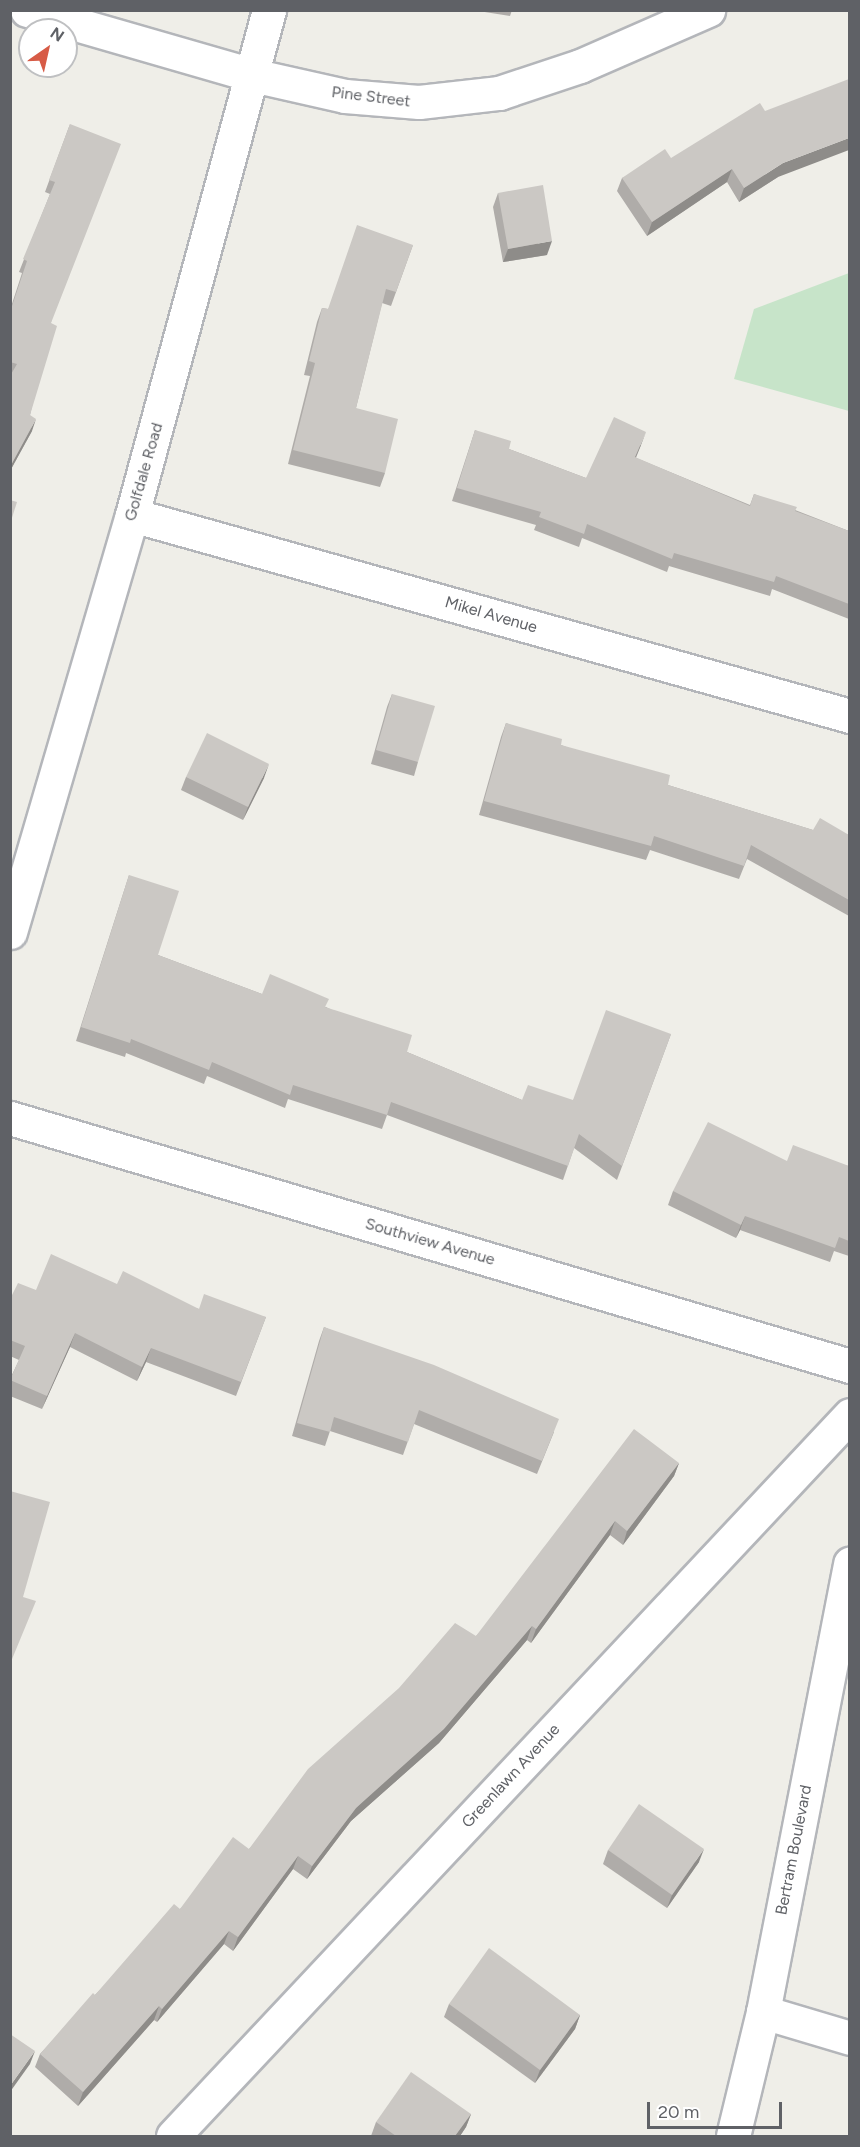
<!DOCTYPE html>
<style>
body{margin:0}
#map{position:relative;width:860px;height:2147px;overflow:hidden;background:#efeee8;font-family:Figtree,sans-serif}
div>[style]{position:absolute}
.green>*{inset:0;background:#c7e4c9}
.roads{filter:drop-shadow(2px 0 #b4b6ba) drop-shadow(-2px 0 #b4b6ba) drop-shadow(0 2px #b4b6ba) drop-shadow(0 -2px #b4b6ba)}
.minor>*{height:33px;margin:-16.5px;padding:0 16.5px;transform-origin:16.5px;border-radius:16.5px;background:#fff}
.wall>*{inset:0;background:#afaca9}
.shaded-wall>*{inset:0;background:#8e8c89}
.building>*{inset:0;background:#cbc8c4}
span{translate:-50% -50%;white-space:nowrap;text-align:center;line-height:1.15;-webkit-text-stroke:4.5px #fff;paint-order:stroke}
.street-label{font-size:16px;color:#5f6166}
.frame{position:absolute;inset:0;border:12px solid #5f6166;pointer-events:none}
.north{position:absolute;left:18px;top:18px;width:60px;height:60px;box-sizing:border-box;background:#fff;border:2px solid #bfc0c2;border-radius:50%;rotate:34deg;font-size:16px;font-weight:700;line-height:24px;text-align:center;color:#5f6166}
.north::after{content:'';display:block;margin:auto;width:21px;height:27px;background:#d75b46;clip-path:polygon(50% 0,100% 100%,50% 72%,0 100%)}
.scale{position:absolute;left:647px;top:2102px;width:135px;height:27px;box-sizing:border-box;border:3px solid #5f6166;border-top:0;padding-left:8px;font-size:18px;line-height:21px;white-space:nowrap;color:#5f6166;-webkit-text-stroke:4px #fff;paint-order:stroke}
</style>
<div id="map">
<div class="green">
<i style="clip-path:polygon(849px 273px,849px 411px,734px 379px,754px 309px)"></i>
</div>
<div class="roads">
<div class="minor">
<i style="left:27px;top:10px;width:234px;rotate:16.1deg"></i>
<i style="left:252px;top:75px;width:95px;rotate:12.7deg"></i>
<i style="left:345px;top:96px;width:74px;rotate:4.6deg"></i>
<i style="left:419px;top:102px;width:81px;rotate:-6.4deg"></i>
<i style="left:499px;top:93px;width:85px;rotate:-18.4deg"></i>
<i style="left:580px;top:66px;width:140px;rotate:-23.6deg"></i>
<i style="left:132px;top:515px;width:746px;rotate:15.64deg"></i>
<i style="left:10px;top:932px;width:434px;rotate:-73.7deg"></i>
<i style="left:132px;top:515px;width:523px;rotate:-74.82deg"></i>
<i style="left:10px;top:1118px;width:876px;rotate:16.45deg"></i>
<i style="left:763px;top:2012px;width:91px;rotate:16.6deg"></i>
<i style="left:173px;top:2136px;width:989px;rotate:-46.8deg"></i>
<i style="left:733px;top:2136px;width:128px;rotate:-76.4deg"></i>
<i style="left:763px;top:2012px;width:457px;rotate:-79deg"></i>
</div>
</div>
<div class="wall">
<i style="clip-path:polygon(472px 10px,512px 10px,510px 16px)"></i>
<i style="clip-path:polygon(70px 124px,51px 323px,30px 415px,32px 431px,10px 471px,10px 310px,22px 273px,19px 272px,50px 194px,45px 192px)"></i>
<i style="clip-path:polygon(671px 158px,778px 177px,739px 202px,727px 182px,647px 236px,617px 191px,622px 178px)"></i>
<i style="clip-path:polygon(498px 193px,547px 255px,503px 262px,493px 207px)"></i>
<i style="clip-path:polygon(413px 245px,391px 306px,382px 303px,356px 408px,385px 473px,380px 487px,288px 464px,310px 376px,304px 375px,317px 322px,322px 308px,328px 309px)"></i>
<i style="clip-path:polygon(475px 430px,509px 449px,586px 478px,641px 445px,636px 458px,750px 505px,754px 494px,849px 531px,849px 619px,772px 589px,770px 596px,669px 566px,667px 572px,582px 538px,579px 547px,534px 530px,536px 525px,452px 501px)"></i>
<i style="clip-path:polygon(392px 694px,418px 762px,414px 776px,371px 764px,387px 707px)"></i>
<i style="clip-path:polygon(506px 723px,561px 745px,668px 785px,813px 830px,849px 835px,849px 916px,747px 859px,739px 879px,650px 850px,646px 860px,479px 815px,501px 737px)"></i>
<i style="clip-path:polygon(186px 777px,264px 778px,243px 820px,181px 790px)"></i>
<i style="clip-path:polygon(129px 875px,158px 955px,262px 994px,326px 1007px,407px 1052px,522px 1100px,573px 1100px,671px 1034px,617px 1180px,574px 1148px,563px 1180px,387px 1115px,382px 1129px,288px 1099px,285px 1108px,207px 1076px,204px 1084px,126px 1053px,125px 1057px,76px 1041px)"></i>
<i style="clip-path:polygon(787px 1161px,849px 1166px,849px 1256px,834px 1251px,830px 1262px,740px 1230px,736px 1238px,668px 1205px,673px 1191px)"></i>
<i style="clip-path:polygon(117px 1284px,199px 1309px,266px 1317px,236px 1396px,146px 1362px,137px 1381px,70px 1347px,42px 1409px,10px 1396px,10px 1379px,19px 1360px,10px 1356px,10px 1299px,36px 1290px)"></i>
<i style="clip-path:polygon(324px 1327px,554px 1432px,537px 1474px,414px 1424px,403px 1455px,330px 1431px,325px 1446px,292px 1436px,319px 1341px)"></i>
<i style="clip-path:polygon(679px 1463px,674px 1476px,623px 1545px,610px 1535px,531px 1643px,527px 1640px,439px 1743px,351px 1821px,307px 1879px,293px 1869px,233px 1951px,224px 1944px,157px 2022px,154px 2020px,78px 2106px,35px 2067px,40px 2054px,95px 1995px,180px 1909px,249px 1849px,476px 1636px)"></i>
<i style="clip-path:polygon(608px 1850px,699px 1862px,667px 1908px,603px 1864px)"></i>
<i style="clip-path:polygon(449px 2004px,580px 2015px,575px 2029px,535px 2083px,444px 2017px)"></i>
<i style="clip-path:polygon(471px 2114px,466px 2127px,460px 2136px,371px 2136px,376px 2122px)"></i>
</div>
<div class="shaded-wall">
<i style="clip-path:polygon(849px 138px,849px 150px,778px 177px,739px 202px,744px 188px,783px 163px)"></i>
<i style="clip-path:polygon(732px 169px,727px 182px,647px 236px,652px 222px)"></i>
<i style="clip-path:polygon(552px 241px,547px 255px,503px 262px,508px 249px)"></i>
<i style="clip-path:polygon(36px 419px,32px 431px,10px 471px,10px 467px)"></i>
<i style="clip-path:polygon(646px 432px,641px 445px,630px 470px,635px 457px)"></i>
<i style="clip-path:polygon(269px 764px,264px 778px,243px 820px,248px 807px)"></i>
<i style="clip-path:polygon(745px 1216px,740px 1230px,736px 1238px,741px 1225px)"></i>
<i style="clip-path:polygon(75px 1333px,70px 1347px,42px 1409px,47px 1396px)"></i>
<i style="clip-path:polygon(151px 1348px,146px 1362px,137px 1381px,142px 1367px)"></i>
<i style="clip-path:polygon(679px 1463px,674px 1476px,623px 1545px,627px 1531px)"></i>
<i style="clip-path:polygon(615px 1521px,610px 1535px,531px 1643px,536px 1629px)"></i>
<i style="clip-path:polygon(532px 1626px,527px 1640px,439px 1743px,351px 1821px,307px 1879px,312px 1866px,356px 1808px)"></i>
<i style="clip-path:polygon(704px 1849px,699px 1862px,667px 1908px,672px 1895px)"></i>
<i style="clip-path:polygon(298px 1856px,293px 1869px,233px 1951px,238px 1937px)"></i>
<i style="clip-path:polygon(229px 1931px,224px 1944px,157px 2022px,162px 2009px)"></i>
<i style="clip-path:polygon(159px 2006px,154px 2020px,78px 2106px,83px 2092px)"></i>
<i style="clip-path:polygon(580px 2015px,575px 2029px,535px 2083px,540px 2070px)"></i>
<i style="clip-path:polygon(35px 2051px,30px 2064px,10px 2092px,10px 2086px)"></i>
<i style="clip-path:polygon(471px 2114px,466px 2127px,460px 2136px,455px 2136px)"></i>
</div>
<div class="building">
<i style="clip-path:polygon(849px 79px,849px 138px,783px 163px,744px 188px,732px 169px,652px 222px,622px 178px,665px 149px,671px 158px,760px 103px,765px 111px)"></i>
<i style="clip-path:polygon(70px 124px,121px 144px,51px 323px,57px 326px,30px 415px,36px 419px,10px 467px,10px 376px,17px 364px,10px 362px,10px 312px,27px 261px,23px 259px,55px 182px,49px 180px)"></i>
<i style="clip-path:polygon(543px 185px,552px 241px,508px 249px,498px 193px)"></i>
<i style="clip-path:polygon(357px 225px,413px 245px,396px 292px,386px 289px,356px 408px,398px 419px,385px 473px,293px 450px,315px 363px,309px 361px,322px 308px,328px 309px)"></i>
<i style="clip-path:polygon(614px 417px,646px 432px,635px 457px,750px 506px,754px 494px,797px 507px,795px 511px,849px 531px,849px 604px,776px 576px,774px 582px,674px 553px,672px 559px,587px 524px,584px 534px,539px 517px,541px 512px,457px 488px,475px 430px,511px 441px,509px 449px,586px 478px)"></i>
<i style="clip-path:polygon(10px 500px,17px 502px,10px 524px)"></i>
<i style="clip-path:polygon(392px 694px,435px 706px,418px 762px,376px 750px)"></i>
<i style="clip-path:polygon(506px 723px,562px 739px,561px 745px,670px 775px,668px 785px,813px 830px,820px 818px,849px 835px,849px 900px,751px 845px,744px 866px,654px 836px,651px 846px,484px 801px)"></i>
<i style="clip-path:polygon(207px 733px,269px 764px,248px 807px,186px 777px)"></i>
<i style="clip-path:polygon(129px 875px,179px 891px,158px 955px,262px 994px,270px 974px,329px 999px,325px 1007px,412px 1035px,407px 1052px,522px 1100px,528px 1085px,573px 1100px,606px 1010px,671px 1034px,622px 1166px,579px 1134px,568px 1166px,391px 1102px,387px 1115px,293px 1085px,290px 1095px,212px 1062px,209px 1070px,131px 1039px,130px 1043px,81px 1027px)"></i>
<i style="clip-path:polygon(708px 1122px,787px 1161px,793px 1145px,849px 1166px,849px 1241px,839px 1237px,835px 1248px,745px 1216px,741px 1225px,673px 1191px)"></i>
<i style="clip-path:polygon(51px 1254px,117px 1284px,123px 1271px,199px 1309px,204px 1294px,266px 1317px,241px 1382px,151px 1348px,142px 1367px,75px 1333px,47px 1396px,10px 1380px,25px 1346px,10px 1340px,10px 1299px,18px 1283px,36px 1290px)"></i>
<i style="clip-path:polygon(324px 1327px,434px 1365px,559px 1419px,542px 1461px,419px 1410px,408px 1442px,334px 1417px,330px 1432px,297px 1423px)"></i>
<i style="clip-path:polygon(634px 1429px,679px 1463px,627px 1531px,615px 1521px,536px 1629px,532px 1626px,444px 1729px,356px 1808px,312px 1866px,298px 1856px,238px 1937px,229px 1931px,162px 2009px,159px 2006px,83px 2092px,40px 2054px,93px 1993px,95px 1995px,174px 1904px,180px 1909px,233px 1837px,249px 1849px,308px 1769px,399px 1688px,455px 1623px,476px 1636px)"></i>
<i style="clip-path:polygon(10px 1491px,50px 1502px,23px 1597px,36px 1601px,10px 1664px)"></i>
<i style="clip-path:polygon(639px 1804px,704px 1849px,672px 1895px,608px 1850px)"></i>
<i style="clip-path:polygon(489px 1948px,580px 2015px,540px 2070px,449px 2004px)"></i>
<i style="clip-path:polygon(10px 2034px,35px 2051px,10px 2086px)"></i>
<i style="clip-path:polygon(411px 2072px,471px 2114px,455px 2136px,396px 2136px,376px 2122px)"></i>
</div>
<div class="street-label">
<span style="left:371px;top:97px;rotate:7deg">Pine Street</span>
<span style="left:144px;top:472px;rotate:-74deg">Golfdale Road</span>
<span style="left:491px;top:615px;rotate:16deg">Mikel Avenue</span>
<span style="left:430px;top:1242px;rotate:16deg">Southview Avenue</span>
<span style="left:511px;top:1776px;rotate:-47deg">Greenlawn Avenue</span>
<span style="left:794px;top:1850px;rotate:-79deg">Bertram Boulevard</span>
</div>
<div class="frame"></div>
<div class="north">N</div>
<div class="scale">20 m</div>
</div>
